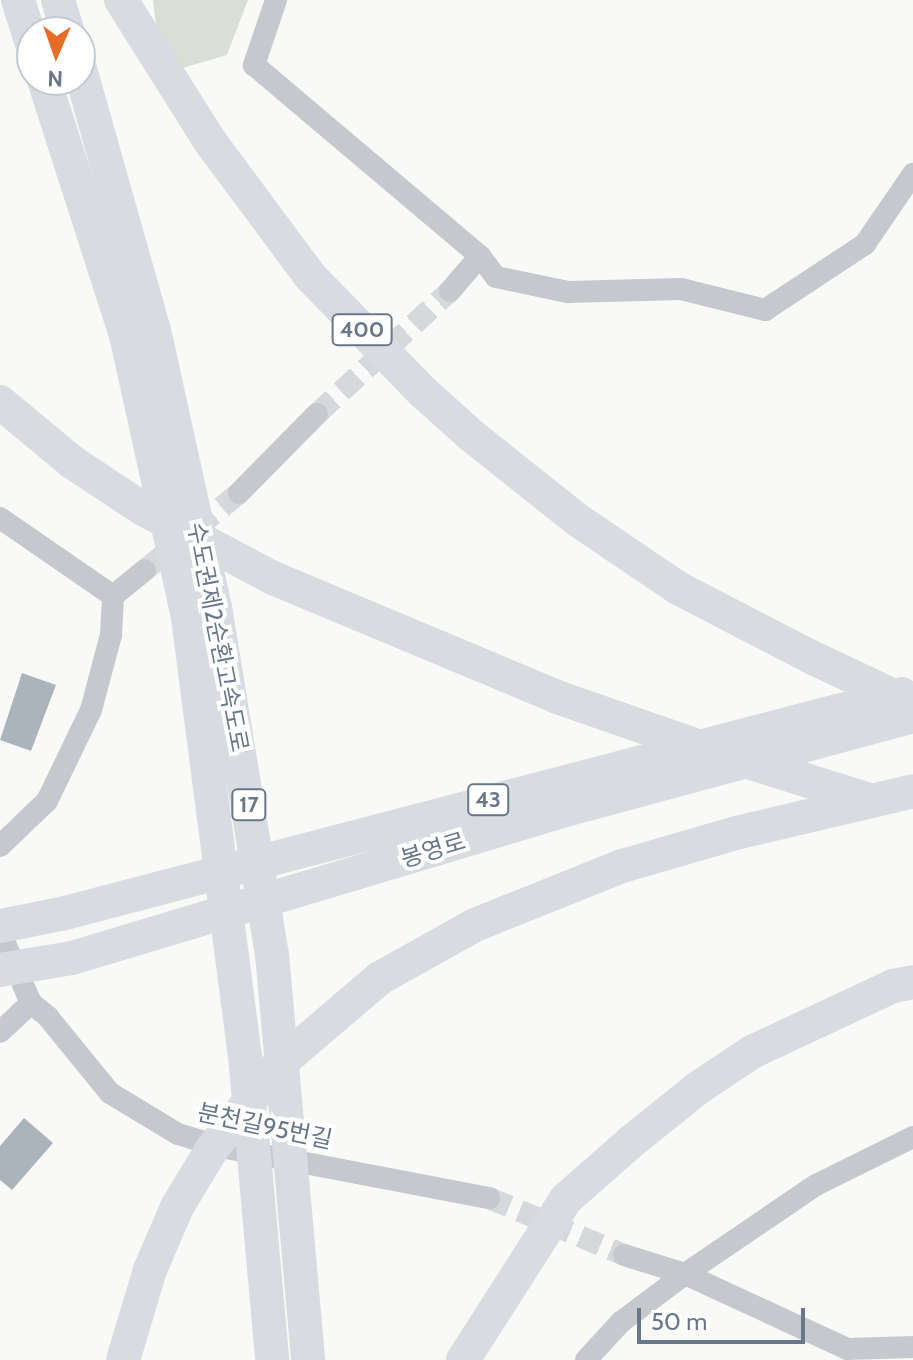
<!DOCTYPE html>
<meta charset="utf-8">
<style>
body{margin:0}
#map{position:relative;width:913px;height:1360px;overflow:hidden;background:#f9faf7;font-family:Cabin,"Noto Sans KR",sans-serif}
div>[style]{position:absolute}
.green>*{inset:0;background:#d9dfd6}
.building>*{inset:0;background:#abb3bb}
.minor-tunnel>*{height:22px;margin-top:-11px;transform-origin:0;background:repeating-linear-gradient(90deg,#d5d9dc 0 22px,transparent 0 33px)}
.minor>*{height:22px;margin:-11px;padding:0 11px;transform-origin:11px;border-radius:11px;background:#c5c9cd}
.highway>*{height:34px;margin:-17px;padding:0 17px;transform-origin:17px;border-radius:17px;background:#d8dce0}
span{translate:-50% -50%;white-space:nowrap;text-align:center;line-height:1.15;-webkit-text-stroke:8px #fff;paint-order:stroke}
.shield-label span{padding:2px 6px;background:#fff;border:2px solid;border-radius:6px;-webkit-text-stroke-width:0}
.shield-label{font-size:22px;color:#687789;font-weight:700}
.street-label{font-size:24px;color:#687789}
.north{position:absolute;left:16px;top:16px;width:80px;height:80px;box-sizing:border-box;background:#fff;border:2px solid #c3c9d0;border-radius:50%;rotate:182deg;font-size:22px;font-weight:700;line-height:32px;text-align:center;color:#687789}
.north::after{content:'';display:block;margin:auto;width:28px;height:36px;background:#e96b28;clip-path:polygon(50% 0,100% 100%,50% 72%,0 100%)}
.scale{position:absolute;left:637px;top:1308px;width:168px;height:36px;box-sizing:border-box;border:4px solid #687789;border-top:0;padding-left:10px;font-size:24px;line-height:28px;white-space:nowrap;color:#687789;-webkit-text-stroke:6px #fff;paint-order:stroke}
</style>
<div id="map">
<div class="green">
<i style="clip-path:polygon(153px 0,248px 0,227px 55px,162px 74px)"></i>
</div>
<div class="building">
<i style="clip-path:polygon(22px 673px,56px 685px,31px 751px,0 740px)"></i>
<i style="clip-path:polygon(24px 1118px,53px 1143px,12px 1190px,0 1180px,0 1146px)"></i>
</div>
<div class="minor-tunnel">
<i style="left:317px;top:414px;width:181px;rotate:-42.8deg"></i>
<i style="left:145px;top:570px;width:122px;rotate:-39.3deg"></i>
<i style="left:489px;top:1198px;width:147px;rotate:22.9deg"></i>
</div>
<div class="minor">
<i style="left:276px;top:0;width:69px;rotate:108.7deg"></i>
<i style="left:254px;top:65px;width:296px;rotate:40.2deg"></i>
<i style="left:450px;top:291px;width:46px;rotate:-49.4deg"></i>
<i style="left:480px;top:256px;width:26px;rotate:53deg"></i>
<i style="left:496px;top:277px;width:74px;rotate:11.8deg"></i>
<i style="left:568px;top:292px;width:113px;rotate:-1.5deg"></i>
<i style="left:681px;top:289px;width:87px;rotate:14deg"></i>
<i style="left:765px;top:310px;width:120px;rotate:-33.4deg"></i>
<i style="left:865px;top:244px;width:85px;rotate:-55.6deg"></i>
<i style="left:239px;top:493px;width:111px;rotate:-45.4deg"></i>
<i style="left:0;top:518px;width:137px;rotate:34.6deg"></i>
<i style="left:0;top:846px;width:65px;rotate:-43.8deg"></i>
<i style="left:47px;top:801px;width:101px;rotate:-64.2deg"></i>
<i style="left:91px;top:710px;width:78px;rotate:-75.1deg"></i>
<i style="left:111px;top:635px;width:39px;rotate:-87deg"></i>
<i style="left:113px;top:596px;width:41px;rotate:-39.1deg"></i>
<i style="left:0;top:932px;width:77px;rotate:66.4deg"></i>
<i style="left:31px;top:1003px;width:42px;rotate:136.9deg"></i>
<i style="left:31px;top:1003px;width:22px;rotate:39deg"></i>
<i style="left:48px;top:1017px;width:98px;rotate:50.8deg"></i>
<i style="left:110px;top:1093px;width:79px;rotate:31.1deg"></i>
<i style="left:178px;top:1134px;width:45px;rotate:16.8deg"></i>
<i style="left:221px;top:1147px;width:273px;rotate:10.8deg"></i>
<i style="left:624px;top:1255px;width:64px;rotate:17.3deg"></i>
<i style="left:685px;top:1274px;width:179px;rotate:24.8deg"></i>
<i style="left:847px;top:1349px;width:66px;rotate:-1.7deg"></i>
<i style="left:586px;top:1360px;width:52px;rotate:-47.4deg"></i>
<i style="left:621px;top:1322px;width:80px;rotate:-36.9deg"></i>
<i style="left:685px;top:1274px;width:158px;rotate:-34.2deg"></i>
<i style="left:816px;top:1185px;width:108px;rotate:-26.3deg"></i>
</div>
<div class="highway">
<i style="left:18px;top:0;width:46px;rotate:72.3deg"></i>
<i style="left:58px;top:0;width:34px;rotate:73deg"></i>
<i style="left:121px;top:0;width:165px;rotate:57.8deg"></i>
<i style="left:209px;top:140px;width:169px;rotate:53.4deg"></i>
<i style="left:310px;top:276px;width:162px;rotate:45.8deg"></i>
<i style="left:423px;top:392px;width:66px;rotate:41.9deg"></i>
<i style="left:472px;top:436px;width:137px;rotate:38.5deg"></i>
<i style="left:579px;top:521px;width:120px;rotate:34.1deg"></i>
<i style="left:678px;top:588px;width:150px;rotate:27.4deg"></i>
<i style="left:811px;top:657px;width:113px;rotate:25.2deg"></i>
<i style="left:80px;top:69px;width:271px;rotate:74.2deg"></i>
<i style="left:154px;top:330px;width:284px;rotate:77.6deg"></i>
<i style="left:215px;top:607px;width:352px;rotate:80.7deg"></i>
<i style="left:272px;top:954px;width:408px;rotate:84.9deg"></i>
<i style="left:44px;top:80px;width:268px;rotate:72.2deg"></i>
<i style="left:126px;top:335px;width:290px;rotate:77.6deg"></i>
<i style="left:188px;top:618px;width:441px;rotate:82.6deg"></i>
<i style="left:245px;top:1055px;width:306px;rotate:84.9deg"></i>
<i style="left:0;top:402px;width:94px;rotate:39.8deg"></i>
<i style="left:72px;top:462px;width:85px;rotate:33.5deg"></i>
<i style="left:143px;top:509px;width:147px;rotate:28deg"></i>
<i style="left:273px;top:578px;width:308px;rotate:22.7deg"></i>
<i style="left:557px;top:697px;width:158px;rotate:19.2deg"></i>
<i style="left:706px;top:749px;width:172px;rotate:17.3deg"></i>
<i style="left:0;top:926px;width:66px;rotate:-11.3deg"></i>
<i style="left:65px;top:913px;width:865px;rotate:-14.66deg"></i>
<i style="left:0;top:970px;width:73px;rotate:-9.5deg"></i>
<i style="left:72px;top:958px;width:519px;rotate:-16.69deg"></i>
<i style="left:569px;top:809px;width:356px;rotate:-15.1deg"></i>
<i style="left:123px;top:1360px;width:94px;rotate:-73.3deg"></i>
<i style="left:150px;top:1270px;width:69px;rotate:-66.8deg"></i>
<i style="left:177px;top:1207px;width:68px;rotate:-58.9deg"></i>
<i style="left:212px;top:1149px;width:107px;rotate:-51.8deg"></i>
<i style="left:278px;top:1065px;width:134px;rotate:-40.5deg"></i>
<i style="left:380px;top:978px;width:109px;rotate:-29.2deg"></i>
<i style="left:475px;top:925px;width:155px;rotate:-21.9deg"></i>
<i style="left:619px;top:867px;width:122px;rotate:-16.2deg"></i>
<i style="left:736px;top:833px;width:182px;rotate:-13.3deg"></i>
<i style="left:463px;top:1360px;width:191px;rotate:-57.4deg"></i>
<i style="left:566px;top:1199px;width:88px;rotate:-41.3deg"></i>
<i style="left:632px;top:1141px;width:85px;rotate:-38.8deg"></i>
<i style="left:698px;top:1088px;width:65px;rotate:-33.7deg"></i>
<i style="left:752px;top:1052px;width:156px;rotate:-25.1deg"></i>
<i style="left:893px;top:986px;width:20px;rotate:-11deg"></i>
</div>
<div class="shield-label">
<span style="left:362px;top:330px">400</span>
<span style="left:488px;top:800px">43</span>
<span style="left:249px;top:805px">17</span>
</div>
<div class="street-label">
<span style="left:218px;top:637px;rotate:79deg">수도권제2순환고속도로</span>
<span style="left:433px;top:850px;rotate:-17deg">봉영로</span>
<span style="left:265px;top:1126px;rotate:12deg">분천길95번길</span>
</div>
<div class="north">N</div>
<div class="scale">50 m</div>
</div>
